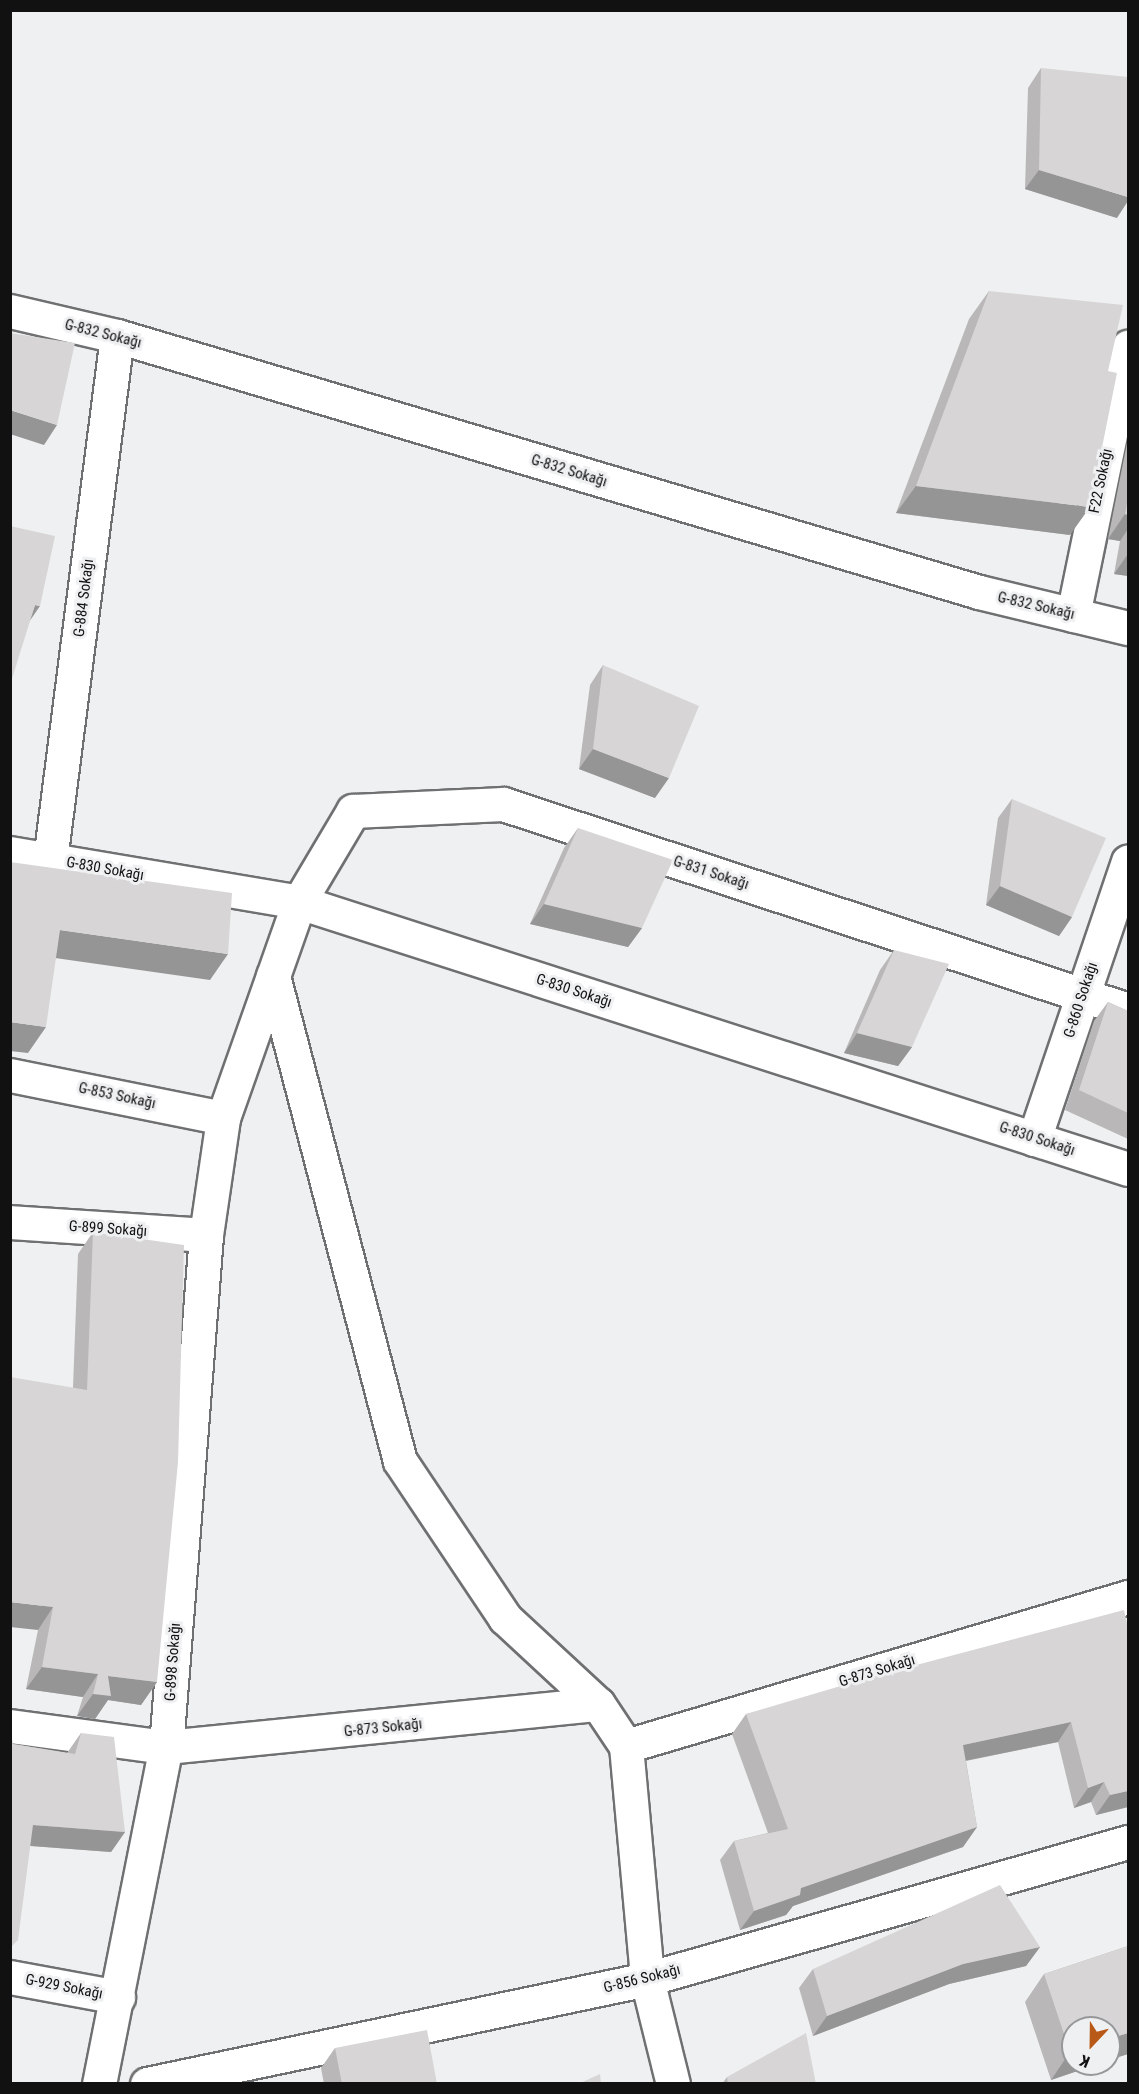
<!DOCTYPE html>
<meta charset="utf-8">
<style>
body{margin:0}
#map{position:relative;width:1139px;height:2094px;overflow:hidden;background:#eff0f1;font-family:"Roboto Condensed",sans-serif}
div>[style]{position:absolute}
.roads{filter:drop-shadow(2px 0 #6f7071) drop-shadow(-2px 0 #6f7071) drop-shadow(0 2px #6f7071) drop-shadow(0 -2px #6f7071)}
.minor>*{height:33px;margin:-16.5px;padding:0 16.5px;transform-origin:16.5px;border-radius:16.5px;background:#fff}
.wall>*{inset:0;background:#b9b7b8}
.shaded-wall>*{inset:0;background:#969596}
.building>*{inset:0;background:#d7d5d6}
span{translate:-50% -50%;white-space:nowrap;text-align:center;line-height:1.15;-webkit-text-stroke:6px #eff0f1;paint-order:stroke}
.street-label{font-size:15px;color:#111112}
.frame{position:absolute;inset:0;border:12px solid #111112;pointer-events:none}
.north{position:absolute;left:1061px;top:2016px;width:60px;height:60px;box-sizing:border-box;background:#eff0f1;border:2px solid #969798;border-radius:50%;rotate:202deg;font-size:16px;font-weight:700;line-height:24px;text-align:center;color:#111112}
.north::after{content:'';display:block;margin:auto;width:21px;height:27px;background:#b95917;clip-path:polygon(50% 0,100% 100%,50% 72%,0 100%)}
</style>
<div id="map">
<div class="roads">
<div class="minor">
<i style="left:10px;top:311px;width:110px;rotate:13.2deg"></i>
<i style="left:117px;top:336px;width:899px;rotate:16.54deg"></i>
<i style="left:979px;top:592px;width:153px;rotate:13.6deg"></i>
<i style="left:1073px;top:615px;width:274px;rotate:-78.4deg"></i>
<i style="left:10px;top:853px;width:293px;rotate:9.6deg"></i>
<i style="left:299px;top:902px;width:871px;rotate:17.85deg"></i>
<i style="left:50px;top:860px;width:528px;rotate:-82.71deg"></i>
<i style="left:273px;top:976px;width:501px;rotate:75.33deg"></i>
<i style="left:400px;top:1461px;width:189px;rotate:56.2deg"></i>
<i style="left:505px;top:1618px;width:127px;rotate:42.8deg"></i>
<i style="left:598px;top:1704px;width:50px;rotate:56.3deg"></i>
<i style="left:626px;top:1746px;width:234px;rotate:84.8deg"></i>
<i style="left:647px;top:1979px;width:108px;rotate:76.1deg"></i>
<i style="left:10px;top:1075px;width:217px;rotate:11.4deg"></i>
<i style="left:1034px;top:1139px;width:293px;rotate:-71.3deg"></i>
<i style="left:10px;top:1222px;width:196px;rotate:3.8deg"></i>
<i style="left:10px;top:1726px;width:157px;rotate:7.7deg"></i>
<i style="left:166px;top:1747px;width:434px;rotate:-5.7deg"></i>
<i style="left:626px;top:1746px;width:524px;rotate:-16.53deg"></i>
<i style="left:10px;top:1977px;width:110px;rotate:10.5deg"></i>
<i style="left:99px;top:2084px;width:344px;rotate:-78.8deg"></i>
<i style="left:166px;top:1747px;width:514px;rotate:-85.53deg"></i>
<i style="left:206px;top:1235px;width:118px;rotate:-81.7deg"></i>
<i style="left:223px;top:1118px;width:229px;rotate:-70.6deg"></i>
<i style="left:299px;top:902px;width:106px;rotate:-59.3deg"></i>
<i style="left:353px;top:811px;width:150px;rotate:-2.7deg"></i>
<i style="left:503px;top:804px;width:658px;rotate:18.24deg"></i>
<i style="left:147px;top:2084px;width:511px;rotate:-11.86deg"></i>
<i style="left:647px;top:1979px;width:500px;rotate:-15.9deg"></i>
</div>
</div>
<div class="wall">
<i style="clip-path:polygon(1041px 68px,1117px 218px,1025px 189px,1028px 88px)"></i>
<i style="clip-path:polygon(989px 291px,1070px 535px,896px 513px,969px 319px)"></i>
<i style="clip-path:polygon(1128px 438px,1128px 576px,1114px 574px,1120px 541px,1108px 539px)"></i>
<i style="clip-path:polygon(603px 665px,655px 798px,579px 769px,590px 685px)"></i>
<i style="clip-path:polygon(1012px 799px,1072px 917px,1059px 936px,986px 905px,998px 818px)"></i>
<i style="clip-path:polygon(578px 828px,642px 928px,628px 947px,530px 924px,564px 848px)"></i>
<i style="clip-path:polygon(894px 950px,912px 1047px,898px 1066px,844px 1053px,880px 970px)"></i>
<i style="clip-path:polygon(1108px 1002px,1128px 1011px,1128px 1139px,1065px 1110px,1094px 1021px)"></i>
<i style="clip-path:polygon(93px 1232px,157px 1682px,141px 1705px,108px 1700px,95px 1719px,77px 1716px,83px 1697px,26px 1689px,38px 1630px,73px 1387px,78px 1254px)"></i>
<i style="clip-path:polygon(1128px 1628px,1128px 1807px,1096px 1815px,1091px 1802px,1074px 1808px,1058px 1742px,966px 1761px,977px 1827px,963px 1847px,793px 1906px,786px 1915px,740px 1930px,720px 1860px,734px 1841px,768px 1833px,732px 1734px,746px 1714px)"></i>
<i style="clip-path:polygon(81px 1733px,125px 1832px,111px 1852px,30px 1846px,13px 1744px,67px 1753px)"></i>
<i style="clip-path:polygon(1128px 1946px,1128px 2054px,1109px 2060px,1073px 2064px,1098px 2064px,1051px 2080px,1025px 2002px,1044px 1974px)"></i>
<i style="clip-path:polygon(1040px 1947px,1026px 1966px,949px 1984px,813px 2036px,799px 1988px,813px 1969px)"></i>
<i style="clip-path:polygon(335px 2048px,437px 2084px,324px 2084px,321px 2068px)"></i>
<i style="clip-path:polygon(727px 2077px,816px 2084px,722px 2084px)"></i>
</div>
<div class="shaded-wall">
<i style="clip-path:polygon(1039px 170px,1128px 197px,1128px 201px,1117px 218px,1025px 189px)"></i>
<i style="clip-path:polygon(10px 410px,57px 425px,44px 445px,10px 434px)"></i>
<i style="clip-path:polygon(916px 486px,1090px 507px,1070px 535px,896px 513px)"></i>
<i style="clip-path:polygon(1125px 514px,1128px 515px,1128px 529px,1120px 541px,1108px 539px)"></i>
<i style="clip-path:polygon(1128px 554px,1128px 576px,1114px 574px)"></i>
<i style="clip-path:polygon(35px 605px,40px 606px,29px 622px)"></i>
<i style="clip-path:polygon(593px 749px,669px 778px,655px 798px,579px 769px)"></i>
<i style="clip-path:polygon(1000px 886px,1072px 917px,1059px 936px,986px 905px)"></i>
<i style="clip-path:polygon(544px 904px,642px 928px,628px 947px,530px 924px)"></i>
<i style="clip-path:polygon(60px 930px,228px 954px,210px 980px,41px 956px)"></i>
<i style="clip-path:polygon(10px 1022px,46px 1027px,28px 1053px,10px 1051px)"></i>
<i style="clip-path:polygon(857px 1033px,912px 1047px,898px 1066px,844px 1053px)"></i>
<i style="clip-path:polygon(10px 1602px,53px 1607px,38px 1630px,10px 1627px)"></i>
<i style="clip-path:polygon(42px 1667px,98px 1674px,83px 1697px,26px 1689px)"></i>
<i style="clip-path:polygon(108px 1676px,157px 1682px,141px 1705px,108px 1700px,95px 1719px,77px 1716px,93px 1694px)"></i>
<i style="clip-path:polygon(1071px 1722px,1058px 1742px,949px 1764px,963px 1745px)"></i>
<i style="clip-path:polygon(1104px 1782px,1091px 1802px,1074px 1808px,1088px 1788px)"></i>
<i style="clip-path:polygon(1128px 1791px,1128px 1807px,1096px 1815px,1110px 1795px)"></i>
<i style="clip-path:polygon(33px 1825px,125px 1832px,111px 1852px,19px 1845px)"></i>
<i style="clip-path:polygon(977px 1827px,963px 1847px,793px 1906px,786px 1915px,740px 1930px,754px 1911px,801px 1888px)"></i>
<i style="clip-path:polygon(1040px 1947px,1026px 1966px,949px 1984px,813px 2036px,827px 2016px,963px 1964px)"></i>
<i style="clip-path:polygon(1128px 2033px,1128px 2054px,1109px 2060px,1109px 2039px)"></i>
<i style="clip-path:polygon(1073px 2051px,1073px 2064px,1098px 2064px,1051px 2080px,1070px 2052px)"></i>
</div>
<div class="building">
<i style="clip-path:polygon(1041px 68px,1128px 77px,1128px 197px,1039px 170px)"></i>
<i style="clip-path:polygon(989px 291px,1123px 305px,1108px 371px,1117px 373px,1090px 507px,916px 486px)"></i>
<i style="clip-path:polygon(10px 333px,75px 343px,57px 425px,10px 410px)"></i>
<i style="clip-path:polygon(1128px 498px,1128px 515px,1125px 514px)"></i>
<i style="clip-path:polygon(10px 526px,55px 536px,40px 606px,35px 605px,10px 685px)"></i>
<i style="clip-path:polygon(603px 665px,699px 706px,669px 778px,593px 749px)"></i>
<i style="clip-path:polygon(1012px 799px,1106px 838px,1072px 917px,1000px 886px)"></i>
<i style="clip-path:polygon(578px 828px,673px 860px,642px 928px,544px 904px)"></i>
<i style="clip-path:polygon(10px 862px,232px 893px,228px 954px,60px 930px,46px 1027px,10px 1022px)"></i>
<i style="clip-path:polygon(894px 950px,949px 964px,912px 1047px,857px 1033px)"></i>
<i style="clip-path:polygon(1108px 1002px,1128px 1011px,1128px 1113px,1079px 1090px)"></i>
<i style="clip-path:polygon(93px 1232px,184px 1245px,178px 1462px,157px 1682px,108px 1676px,111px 1696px,93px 1694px,98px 1674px,42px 1667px,53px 1607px,10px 1602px,10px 1377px,87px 1390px)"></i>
<i style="clip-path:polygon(1124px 1610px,1128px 1628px,1128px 1791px,1110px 1795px,1104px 1782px,1088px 1788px,1071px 1722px,963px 1745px,977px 1827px,801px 1888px,800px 1895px,754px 1911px,734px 1841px,788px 1829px,746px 1714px,871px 1677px)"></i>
<i style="clip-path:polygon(81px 1733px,114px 1737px,125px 1832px,33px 1825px,18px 1940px,10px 1948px,10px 1737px,12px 1738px,13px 1744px,75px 1754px)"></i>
<i style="clip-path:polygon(1000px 1885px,1040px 1947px,963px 1964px,827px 2016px,813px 1969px)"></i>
<i style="clip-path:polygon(1128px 1946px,1128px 2033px,1109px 2039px,1109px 2028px,1073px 2028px,1073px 2051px,1070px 2052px,1044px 1974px)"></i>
<i style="clip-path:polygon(10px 1975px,12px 1982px,10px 1989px)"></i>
<i style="clip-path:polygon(427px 2030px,437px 2084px,342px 2084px,335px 2048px)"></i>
<i style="clip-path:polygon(806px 2033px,816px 2084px,728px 2084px,727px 2077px)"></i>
<i style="clip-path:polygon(600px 2074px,601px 2084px,578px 2084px)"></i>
</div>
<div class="street-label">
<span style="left:103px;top:334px;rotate:14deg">G-832 Sokağı</span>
<span style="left:569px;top:471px;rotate:17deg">G-832 Sokağı</span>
<span style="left:1101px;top:481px;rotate:-78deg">F22 Sokağı</span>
<span style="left:84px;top:598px;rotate:-83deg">G-884 Sokağı</span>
<span style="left:1036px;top:606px;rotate:13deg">G-832 Sokağı</span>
<span style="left:105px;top:869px;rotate:10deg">G-830 Sokağı</span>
<span style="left:711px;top:873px;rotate:18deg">G-831 Sokağı</span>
<span style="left:574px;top:991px;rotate:18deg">G-830 Sokağı</span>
<span style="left:1081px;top:1000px;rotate:-72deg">G-860 Sokağı</span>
<span style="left:117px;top:1096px;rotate:12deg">G-853 Sokağı</span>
<span style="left:1037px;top:1139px;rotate:18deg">G-830 Sokağı</span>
<span style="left:108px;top:1229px;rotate:4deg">G-899 Sokağı</span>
<span style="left:173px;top:1662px;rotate:-86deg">G-898 Sokağı</span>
<span style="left:877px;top:1671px;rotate:-17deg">G-873 Sokağı</span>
<span style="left:383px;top:1728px;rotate:-6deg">G-873 Sokağı</span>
<span style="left:642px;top:1979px;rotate:-14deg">G-856 Sokağı</span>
<span style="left:64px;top:1987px;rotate:11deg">G-929 Sokağı</span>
</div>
<div class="frame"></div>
<div class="north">K</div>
</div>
